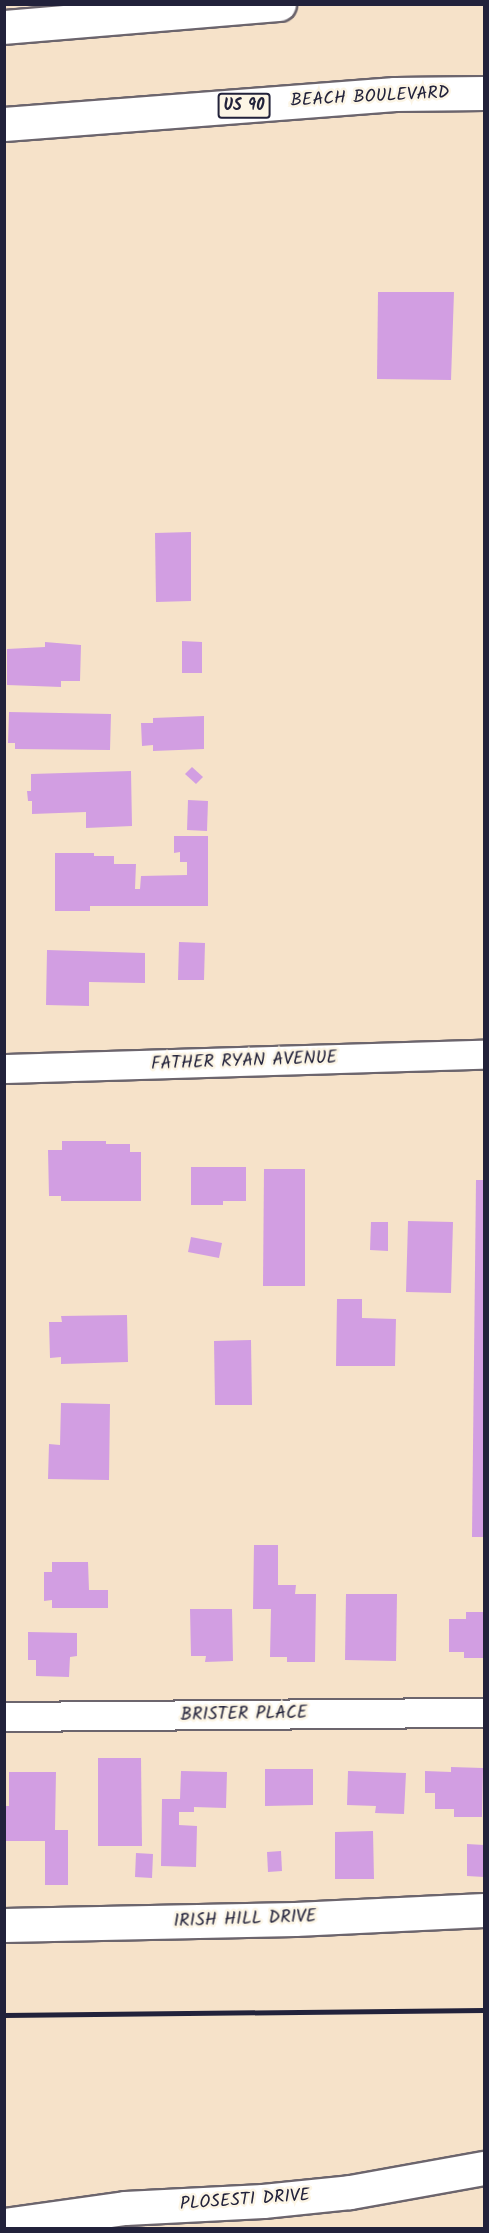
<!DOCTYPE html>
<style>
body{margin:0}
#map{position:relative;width:489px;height:2233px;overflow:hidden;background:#f6e2c9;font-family:Kalam,sans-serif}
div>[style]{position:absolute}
.building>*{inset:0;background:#d29ee2}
.roads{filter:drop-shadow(2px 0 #6c656d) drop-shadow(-2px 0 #6c656d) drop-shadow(0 2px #6c656d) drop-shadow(0 -2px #6c656d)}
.minor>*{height:28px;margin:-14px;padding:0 14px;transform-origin:14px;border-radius:14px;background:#fff}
.tertiary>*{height:33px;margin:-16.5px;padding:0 16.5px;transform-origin:16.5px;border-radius:16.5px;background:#fff}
.secondary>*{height:33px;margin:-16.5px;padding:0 16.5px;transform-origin:16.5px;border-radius:16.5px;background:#fff}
.primary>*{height:33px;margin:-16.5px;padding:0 16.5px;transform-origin:16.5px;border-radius:16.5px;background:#fff}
.rail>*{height:4.5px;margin:-2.25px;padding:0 2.25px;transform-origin:2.25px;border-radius:2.25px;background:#22223b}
span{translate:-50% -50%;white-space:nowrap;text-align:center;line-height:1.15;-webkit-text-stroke:5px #fcf5e5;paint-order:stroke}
.shield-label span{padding:2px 4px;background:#fcf5e5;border:2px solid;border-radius:4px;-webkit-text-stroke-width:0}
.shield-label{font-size:16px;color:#22223b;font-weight:700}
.street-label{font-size:18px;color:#22223b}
.frame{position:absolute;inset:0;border:6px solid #22223b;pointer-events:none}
</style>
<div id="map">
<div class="building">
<i style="clip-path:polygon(378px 292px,454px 292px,451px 380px,377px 379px)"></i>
<i style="clip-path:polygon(191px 532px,191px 601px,156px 602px,155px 533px)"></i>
<i style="clip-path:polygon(182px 641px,202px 642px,202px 673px,182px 673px)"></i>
<i style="clip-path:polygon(45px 642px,81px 645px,80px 681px,61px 681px,61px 687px,7px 685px,7px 649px,45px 647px)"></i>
<i style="clip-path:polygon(9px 712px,111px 714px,110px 750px,15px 749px,15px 743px,8px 743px)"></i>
<i style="clip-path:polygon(204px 716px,204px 749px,153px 751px,153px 745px,142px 746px,141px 723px,153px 723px,153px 718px)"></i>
<i style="clip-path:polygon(192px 767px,203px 777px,196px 784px,185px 774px)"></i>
<i style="clip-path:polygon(131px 771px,132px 826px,86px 828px,86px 812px,32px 814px,32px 801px,28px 801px,27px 791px,31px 791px,31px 774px)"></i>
<i style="clip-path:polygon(188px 800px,208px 801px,207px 831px,187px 830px)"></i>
<i style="clip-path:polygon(174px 836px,208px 836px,208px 906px,90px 906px,90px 911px,55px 911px,55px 853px,94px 853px,94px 856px,114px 856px,114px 864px,136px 864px,135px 889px,140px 889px,141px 876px,187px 875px,187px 862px,180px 862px,180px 852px,174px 853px)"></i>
<i style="clip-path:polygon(179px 942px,205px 943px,204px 980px,178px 980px)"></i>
<i style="clip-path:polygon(47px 950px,145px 953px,145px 983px,89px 982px,89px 1006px,46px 1005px)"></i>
<i style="clip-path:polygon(62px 1141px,106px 1141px,106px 1144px,130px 1144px,130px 1152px,141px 1152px,141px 1201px,61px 1201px,61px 1196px,49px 1196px,48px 1150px,62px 1150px)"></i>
<i style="clip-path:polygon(191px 1167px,246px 1167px,246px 1201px,223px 1201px,223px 1205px,191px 1205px)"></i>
<i style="clip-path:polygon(264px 1169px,305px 1169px,305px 1286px,263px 1286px)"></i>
<i style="clip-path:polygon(476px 1180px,484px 1180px,484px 1537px,472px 1537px)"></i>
<i style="clip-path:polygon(408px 1221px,453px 1222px,451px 1293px,406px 1292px)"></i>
<i style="clip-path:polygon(371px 1222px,388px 1222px,388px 1251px,370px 1250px)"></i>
<i style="clip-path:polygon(191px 1237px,222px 1243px,219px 1258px,188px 1252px)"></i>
<i style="clip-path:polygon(337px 1299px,362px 1299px,362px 1318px,396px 1319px,395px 1366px,336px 1366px)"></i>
<i style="clip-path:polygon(127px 1315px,128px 1362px,61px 1364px,61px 1357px,50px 1358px,49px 1322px,62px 1322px,61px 1316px)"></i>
<i style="clip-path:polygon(251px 1340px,252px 1405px,215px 1405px,214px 1341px)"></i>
<i style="clip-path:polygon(61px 1403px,110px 1404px,109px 1480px,48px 1479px,49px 1444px,60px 1445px)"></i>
<i style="clip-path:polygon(254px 1545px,278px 1545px,278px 1585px,296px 1585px,295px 1594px,316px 1594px,315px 1662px,287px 1662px,287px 1657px,270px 1657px,271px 1609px,253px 1609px)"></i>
<i style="clip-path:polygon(52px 1562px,88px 1562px,89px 1590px,108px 1590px,108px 1608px,52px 1608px,52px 1600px,44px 1601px,44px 1572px,52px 1572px)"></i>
<i style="clip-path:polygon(346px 1594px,397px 1594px,396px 1661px,345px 1660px)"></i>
<i style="clip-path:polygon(190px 1609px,232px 1609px,233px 1661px,205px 1662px,206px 1656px,191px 1656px)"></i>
<i style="clip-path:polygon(466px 1612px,484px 1612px,484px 1658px,464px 1658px,464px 1652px,449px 1652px,449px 1619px,466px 1619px)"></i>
<i style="clip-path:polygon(28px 1632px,77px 1633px,77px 1656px,70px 1657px,69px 1677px,36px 1676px,36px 1660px,28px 1660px)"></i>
<i style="clip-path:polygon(98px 1758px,141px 1758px,142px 1846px,98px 1846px)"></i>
<i style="clip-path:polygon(451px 1767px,483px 1768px,482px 1817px,454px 1817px,454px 1809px,435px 1809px,435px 1793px,425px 1793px,425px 1771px,451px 1772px)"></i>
<i style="clip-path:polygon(265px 1769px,313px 1769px,313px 1805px,265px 1806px)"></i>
<i style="clip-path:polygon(181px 1771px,227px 1772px,226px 1808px,194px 1807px,194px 1812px,179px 1812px,179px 1825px,197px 1826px,196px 1867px,161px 1866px,162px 1799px,180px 1799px)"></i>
<i style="clip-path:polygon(348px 1771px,406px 1773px,404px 1814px,375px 1813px,376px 1806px,347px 1805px)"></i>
<i style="clip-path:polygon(9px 1772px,56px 1772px,55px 1830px,68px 1830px,68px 1885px,45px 1885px,45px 1841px,4px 1841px,4px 1806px,9px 1806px)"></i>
<i style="clip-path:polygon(373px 1831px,374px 1879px,335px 1879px,335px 1832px)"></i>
<i style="clip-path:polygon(467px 1844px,484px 1845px,484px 1877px,467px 1876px)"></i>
<i style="clip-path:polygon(281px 1851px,282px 1871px,268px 1872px,267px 1852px)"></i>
<i style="clip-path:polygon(136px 1853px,153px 1854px,152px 1878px,135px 1877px)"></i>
</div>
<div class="roads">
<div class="minor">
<i style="left:4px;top:1069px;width:480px;rotate:-1.7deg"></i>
<i style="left:4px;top:1717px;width:480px;rotate:-0.5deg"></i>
</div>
<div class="tertiary">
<i style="left:4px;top:2225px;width:122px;rotate:-8deg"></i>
<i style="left:125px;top:2208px;width:138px;rotate:-2.9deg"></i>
<i style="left:263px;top:2201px;width:87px;rotate:-5.9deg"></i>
<i style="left:350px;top:2192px;width:136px;rotate:-10.2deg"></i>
</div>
<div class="secondary">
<i style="left:4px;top:1925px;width:291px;rotate:-1.2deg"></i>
<i style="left:295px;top:1919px;width:189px;rotate:-2.7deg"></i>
</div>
<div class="primary">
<i style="left:4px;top:27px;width:276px;rotate:-4.8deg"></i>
<i style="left:4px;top:124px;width:392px;rotate:-4.4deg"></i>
<i style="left:395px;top:94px;width:89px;rotate:-0.6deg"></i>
</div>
</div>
<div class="rail">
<i style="left:4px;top:2015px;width:480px;rotate:-0.6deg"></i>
</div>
<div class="shield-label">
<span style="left:244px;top:106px">US 90</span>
</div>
<div class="street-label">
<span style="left:370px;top:98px;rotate:-3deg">BEACH BOULEVARD</span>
<span style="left:244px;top:1062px;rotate:-2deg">FATHER RYAN AVENUE</span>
<span style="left:244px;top:1715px;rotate:-1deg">BRISTER PLACE</span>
<span style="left:245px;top:1920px;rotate:-2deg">IRISH HILL DRIVE</span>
<span style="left:245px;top:2201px;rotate:-4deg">PLOSESTI DRIVE</span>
</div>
<div class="frame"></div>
</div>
